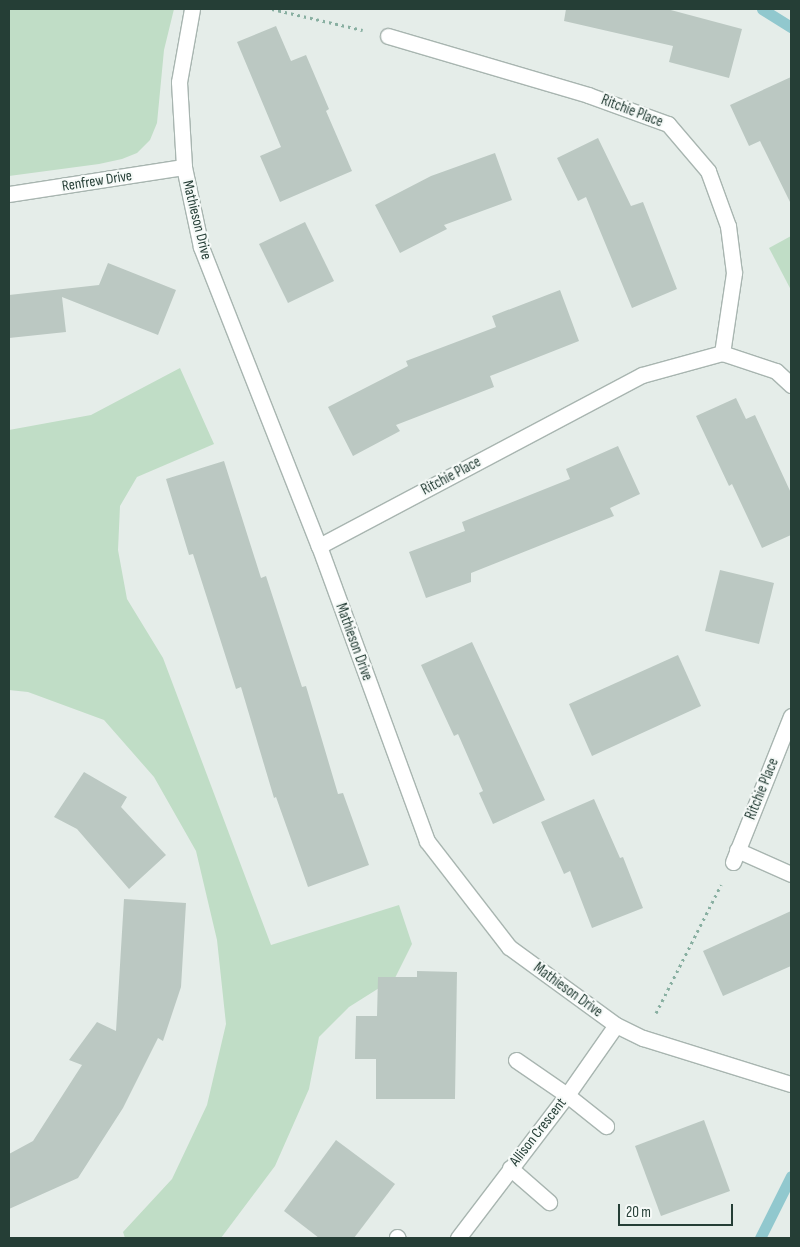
<!DOCTYPE html>
<style>
body{margin:0}
#map{position:relative;width:800px;height:1247px;overflow:hidden;background:#e5ede9;font-family:"Sofia Sans Condensed",sans-serif}
div>[style]{position:absolute}
.green>*{inset:0;background:#c0ddc6}
.stream>*{height:11px;margin:-5.5px;padding:0 5.5px;transform-origin:5.5px;border-radius:5.5px;background:#91c8ce}
.building>*{inset:0;background:#bbc8c2}
.path>*{height:3px;margin-top:-1.5px;transform-origin:0;background:repeating-linear-gradient(90deg,#88afa1 0 2.5px,transparent 0 6.5px)}
.roads{filter:drop-shadow(1px 0 #a8b5b0) drop-shadow(-1px 0 #a8b5b0) drop-shadow(0 1px #a8b5b0) drop-shadow(0 -1px #a8b5b0)}
.lane>*{height:15px;margin:-7.5px;padding:0 7.5px;transform-origin:7.5px;border-radius:7.5px;background:#fff}
.street>*{height:15px;margin:-7.5px;padding:0 7.5px;transform-origin:7.5px;border-radius:7.5px;background:#fff}
span{translate:-50% -50%;white-space:nowrap;text-align:center;line-height:1.15;-webkit-text-stroke:4.5px #f6faf8;paint-order:stroke}
.street-label{font-size:15px;color:#253e36}
.frame{position:absolute;inset:0;border:10px solid #253e36;pointer-events:none}
.scale{position:absolute;left:618px;top:1204px;width:115px;height:22px;box-sizing:border-box;border:2px solid #253e36;border-top:0;padding-left:6px;font-size:15px;line-height:18px;white-space:nowrap;color:#253e36;-webkit-text-stroke:4px #f6faf8;paint-order:stroke}
</style>
<div id="map">
<div class="green">
<i style="clip-path:polygon(9px 9px,174px 9px,164px 50px,157px 123px,150px 140px,137px 153px,122px 159px,99px 164px,9px 176px)"></i>
<i style="clip-path:polygon(791px 236px,791px 290px,769px 248px)"></i>
<i style="clip-path:polygon(180px 368px,214px 444px,137px 477px,120px 506px,118px 550px,127px 599px,163px 658px,271px 945px,399px 905px,412px 944px,395px 978px,349px 1007px,319px 1037px,309px 1089px,275px 1166px,221px 1238px,125px 1238px,123px 1232px,172px 1179px,207px 1105px,226px 1024px,217px 940px,196px 851px,154px 777px,104px 720px,28px 692px,9px 690px,9px 430px,91px 415px)"></i>
</div>
<div class="stream">
<i style="left:762px;top:9px;width:34px;rotate:32deg"></i>
<i style="left:760px;top:1238px;width:69px;rotate:-63.4deg"></i>
</div>
<div class="building">
<i style="clip-path:polygon(566px 9px,667px 9px,742px 29px,729px 78px,669px 62px,673px 46px,564px 21px)"></i>
<i style="clip-path:polygon(276px 26px,291px 61px,306px 55px,329px 109px,326px 111px,352px 171px,280px 202px,260px 156px,281px 147px,237px 42px)"></i>
<i style="clip-path:polygon(791px 77px,791px 204px,760px 141px,749px 146px,730px 105px)"></i>
<i style="clip-path:polygon(598px 138px,631px 206px,643px 202px,677px 289px,632px 308px,586px 197px,578px 201px,557px 158px)"></i>
<i style="clip-path:polygon(495px 153px,512px 200px,444px 225px,447px 229px,400px 253px,375px 205px,431px 176px)"></i>
<i style="clip-path:polygon(305px 222px,334px 281px,288px 303px,259px 244px)"></i>
<i style="clip-path:polygon(108px 263px,176px 290px,158px 335px,62px 297px,66px 332px,9px 338px,9px 295px,99px 285px)"></i>
<i style="clip-path:polygon(560px 290px,579px 341px,490px 376px,494px 387px,396px 425px,400px 431px,353px 456px,328px 407px,408px 366px,406px 361px,496px 327px,492px 316px)"></i>
<i style="clip-path:polygon(736px 398px,746px 419px,755px 415px,791px 493px,791px 535px,762px 548px,732px 484px,729px 486px,696px 416px)"></i>
<i style="clip-path:polygon(618px 446px,640px 494px,610px 508px,614px 516px,471px 573px,471px 582px,426px 598px,409px 552px,465px 531px,462px 522px,570px 479px,566px 469px)"></i>
<i style="clip-path:polygon(224px 461px,261px 578px,266px 576px,302px 687px,306px 686px,338px 794px,343px 793px,369px 865px,308px 887px,276px 797px,274px 798px,241px 687px,236px 689px,193px 554px,189px 555px,166px 479px)"></i>
<i style="clip-path:polygon(720px 570px,774px 583px,759px 644px,705px 631px)"></i>
<i style="clip-path:polygon(472px 642px,545px 800px,493px 824px,479px 793px,483px 791px,458px 734px,454px 736px,421px 665px)"></i>
<i style="clip-path:polygon(678px 655px,701px 706px,592px 756px,569px 704px)"></i>
<i style="clip-path:polygon(84px 772px,127px 797px,121px 807px,166px 855px,129px 889px,77px 829px,54px 817px)"></i>
<i style="clip-path:polygon(594px 799px,620px 858px,623px 857px,643px 908px,592px 928px,570px 871px,564px 874px,541px 822px)"></i>
<i style="clip-path:polygon(124px 899px,186px 903px,181px 987px,163px 1041px,158px 1038px,123px 1108px,78px 1178px,9px 1209px,9px 1154px,33px 1141px,82px 1065px,69px 1060px,97px 1022px,116px 1031px)"></i>
<i style="clip-path:polygon(791px 911px,791px 966px,723px 996px,703px 951px)"></i>
<i style="clip-path:polygon(417px 971px,457px 972px,455px 1099px,376px 1099px,376px 1059px,355px 1059px,356px 1016px,377px 1016px,378px 977px,417px 977px)"></i>
<i style="clip-path:polygon(704px 1120px,730px 1191px,661px 1216px,635px 1146px)"></i>
<i style="clip-path:polygon(336px 1140px,395px 1184px,354px 1238px,319px 1238px,284px 1211px)"></i>
</div>
<div class="path">
<i style="left:272px;top:9px;width:93px;rotate:13deg"></i>
<i style="left:656px;top:1013px;width:144px;rotate:-63.1deg"></i>
</div>
<div class="roads">
<div class="lane">
<i style="left:737px;top:850px;width:59px;rotate:24deg"></i>
<i style="left:516px;top:1060px;width:62px;rotate:34.5deg"></i>
<i style="left:567px;top:1095px;width:50px;rotate:38.5deg"></i>
<i style="left:510px;top:1168px;width:52px;rotate:41.1deg"></i>
<i style="left:397px;top:1237px;width:1px;rotate:45deg"></i>
</div>
<div class="street">
<i style="left:192px;top:9px;width:74px;rotate:100.1deg"></i>
<i style="left:179px;top:82px;width:85px;rotate:86.6deg"></i>
<i style="left:184px;top:167px;width:82px;rotate:78deg"></i>
<i style="left:201px;top:247px;width:321px;rotate:68.5deg"></i>
<i style="left:319px;top:546px;width:314px;rotate:69.9deg"></i>
<i style="left:427px;top:841px;width:134px;rotate:52.3deg"></i>
<i style="left:509px;top:947px;width:132px;rotate:36.1deg"></i>
<i style="left:616px;top:1025px;width:30px;rotate:26deg"></i>
<i style="left:643px;top:1038px;width:155px;rotate:17.3deg"></i>
<i style="left:388px;top:36px;width:209px;rotate:16.4deg"></i>
<i style="left:588px;top:95px;width:85px;rotate:19.9deg"></i>
<i style="left:668px;top:124px;width:62px;rotate:49.6deg"></i>
<i style="left:708px;top:171px;width:59px;rotate:70deg"></i>
<i style="left:728px;top:226px;width:47px;rotate:82.7deg"></i>
<i style="left:734px;top:273px;width:81px;rotate:98.5deg"></i>
<i style="left:9px;top:194px;width:177px;rotate:-8.8deg"></i>
<i style="left:319px;top:546px;width:365px;rotate:-27.9deg"></i>
<i style="left:642px;top:375px;width:83px;rotate:-15.4deg"></i>
<i style="left:722px;top:353px;width:57px;rotate:18.4deg"></i>
<i style="left:776px;top:371px;width:21px;rotate:43deg"></i>
<i style="left:733px;top:862px;width:157px;rotate:-68.3deg"></i>
<i style="left:458px;top:1238px;width:180px;rotate:-52.7deg"></i>
<i style="left:567px;top:1095px;width:85px;rotate:-55deg"></i>
</div>
</div>
<div class="street-label">
<span style="left:632px;top:111px;rotate:21deg">Ritchie Place</span>
<span style="left:97px;top:181px;rotate:-9deg">Renfrew Drive</span>
<span style="left:197px;top:220px;rotate:76deg">Mathieson Drive</span>
<span style="left:451px;top:476px;rotate:-28deg">Ritchie Place</span>
<span style="left:354px;top:642px;rotate:70deg">Mathieson Drive</span>
<span style="left:762px;top:789px;rotate:-68deg">Ritchie Place</span>
<span style="left:568px;top:990px;rotate:36deg">Mathieson Drive</span>
<span style="left:538px;top:1132px;rotate:-52deg">Allison Crescent</span>
</div>
<div class="frame"></div>
<div class="scale">20 m</div>
</div>
